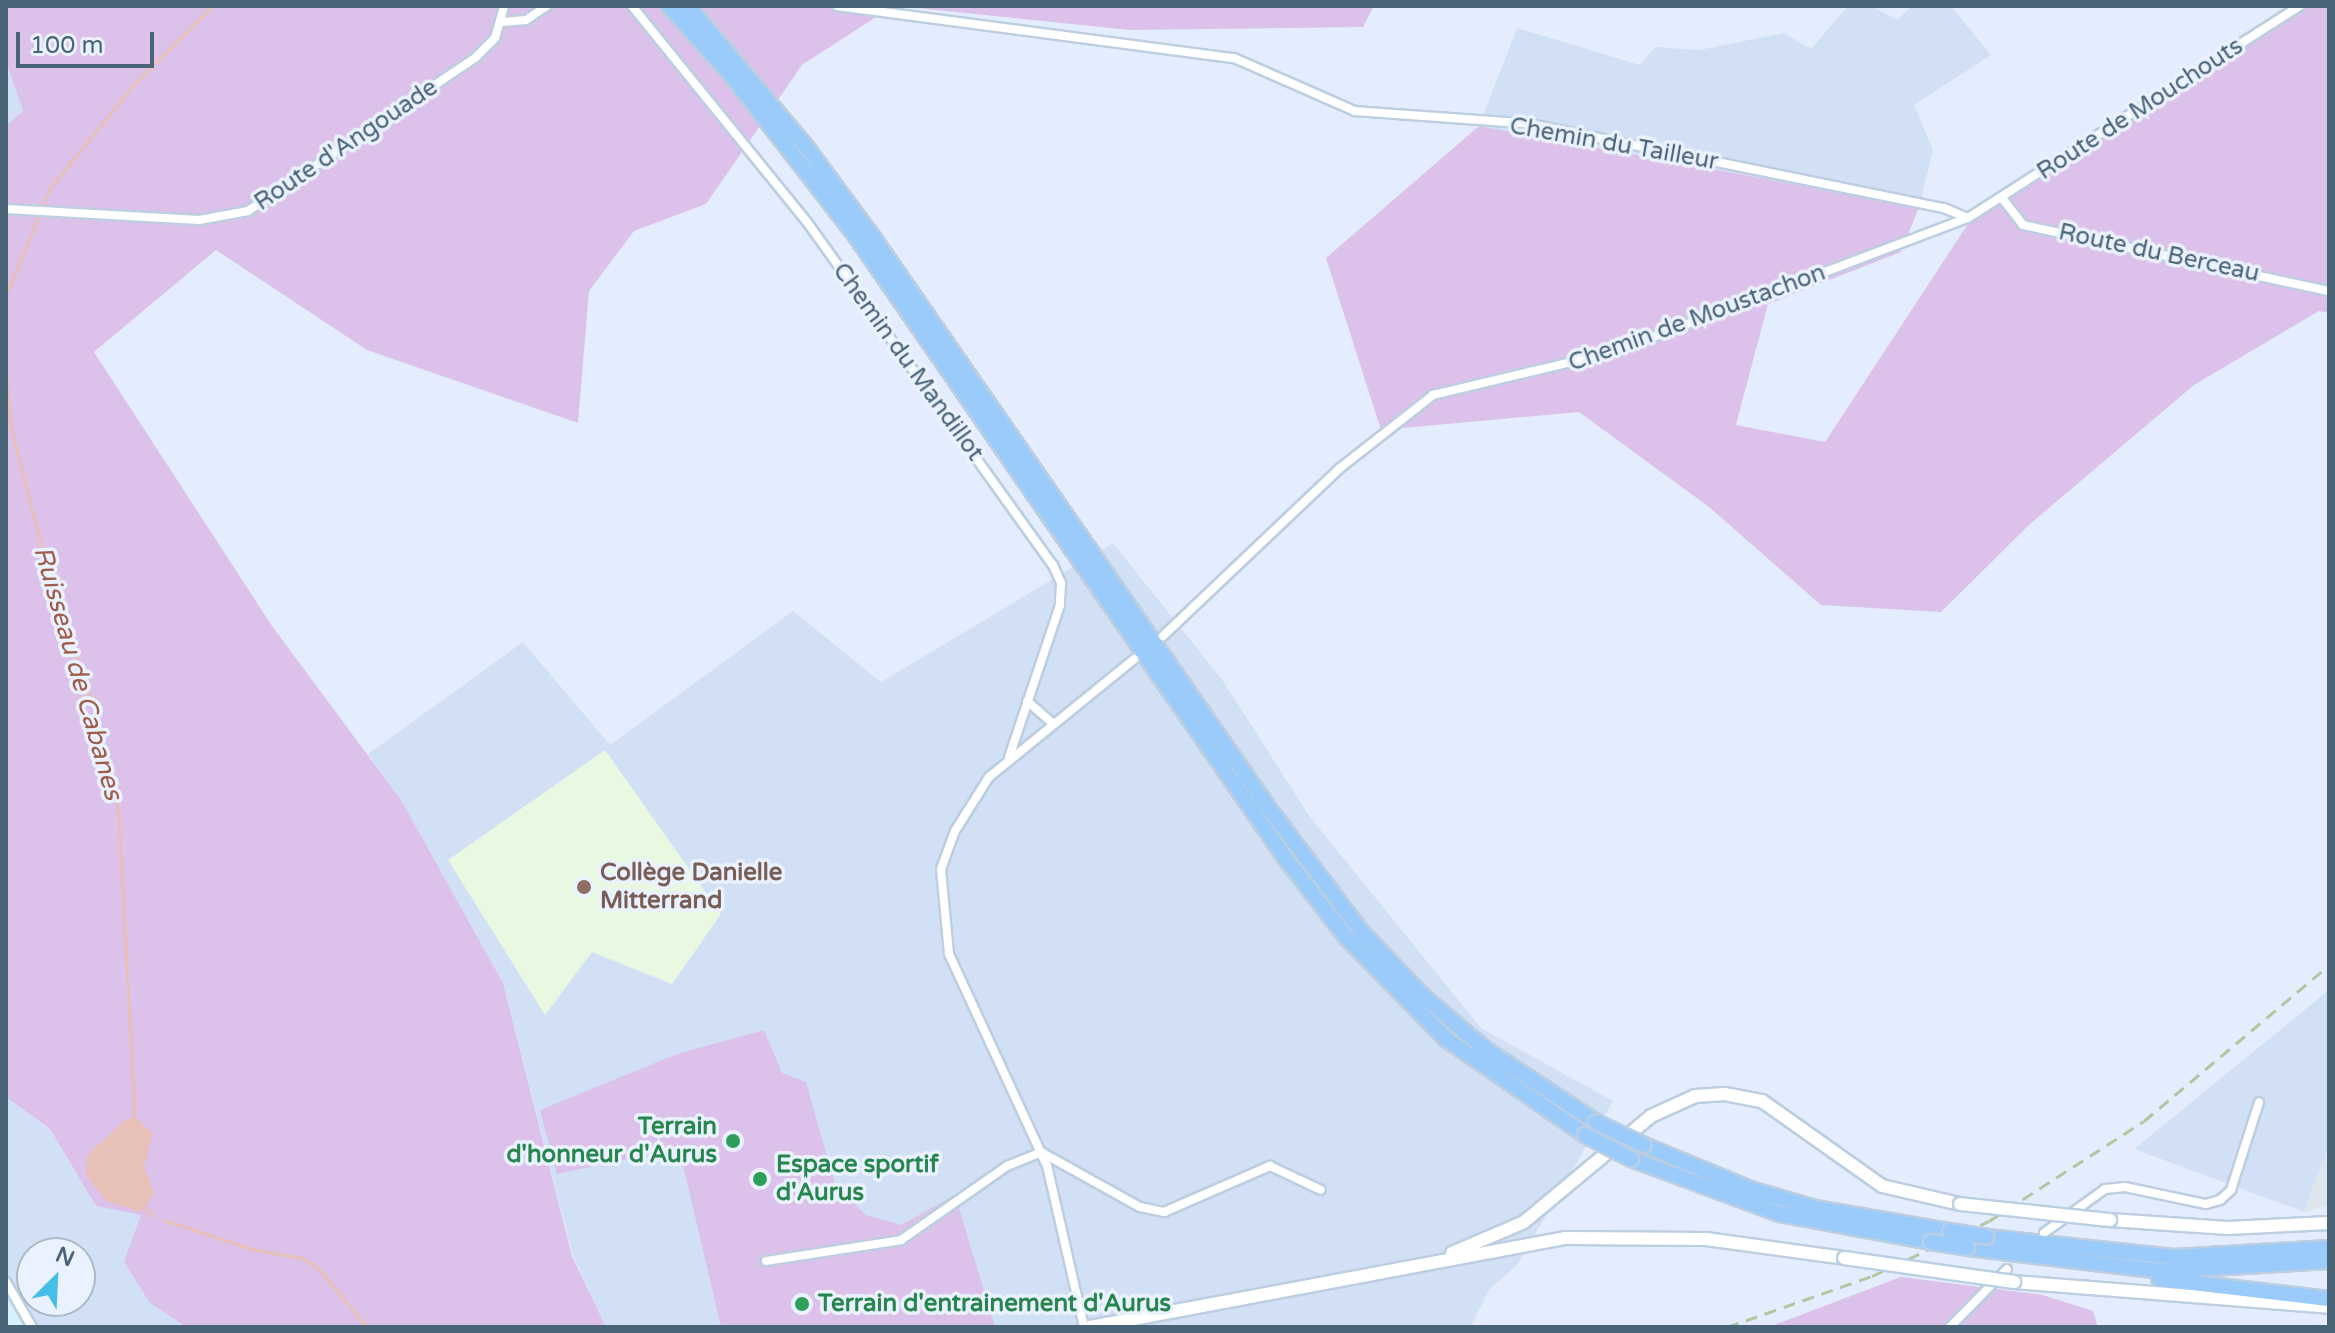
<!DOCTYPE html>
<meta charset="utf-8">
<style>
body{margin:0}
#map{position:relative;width:2335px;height:1333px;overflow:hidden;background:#e4edfd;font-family:"Varela Round",sans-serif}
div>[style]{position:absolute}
.residential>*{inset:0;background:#d2e0f5}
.commercial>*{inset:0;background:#d8f0fd}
.industrial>*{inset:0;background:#dfe5ec}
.education>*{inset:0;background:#e9f9e1}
.green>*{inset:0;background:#dcc2eb}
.water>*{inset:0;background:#e7c1b8}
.stream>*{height:3px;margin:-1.5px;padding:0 1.5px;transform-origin:1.5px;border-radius:1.5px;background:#e7c1b8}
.roads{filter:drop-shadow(2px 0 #bccee0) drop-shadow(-2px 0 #bccee0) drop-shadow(0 2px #bccee0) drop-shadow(0 -2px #bccee0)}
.minor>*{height:8px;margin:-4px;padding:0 4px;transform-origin:4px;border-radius:4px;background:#fff}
.secondary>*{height:12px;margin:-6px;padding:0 6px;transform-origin:6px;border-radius:6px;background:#fff}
.trunk>*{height:14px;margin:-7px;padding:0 7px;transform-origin:7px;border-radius:7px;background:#9acbfb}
.rail>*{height:3px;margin-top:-1.5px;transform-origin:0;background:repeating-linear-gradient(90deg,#b1c7a2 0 12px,transparent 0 20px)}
.bridges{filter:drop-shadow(2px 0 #bacfe4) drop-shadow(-2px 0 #bacfe4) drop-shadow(0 2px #bacfe4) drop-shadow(0 -2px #bacfe4)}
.secondary-bridge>*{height:12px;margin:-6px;padding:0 6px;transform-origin:6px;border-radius:6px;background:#fff}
.trunk-bridge>*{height:14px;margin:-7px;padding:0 7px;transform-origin:7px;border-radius:7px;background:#9acbfb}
.dots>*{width:22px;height:22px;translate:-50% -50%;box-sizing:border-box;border:4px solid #ebf2ff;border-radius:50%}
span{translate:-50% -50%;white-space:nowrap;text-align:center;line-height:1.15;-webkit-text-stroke:7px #ebf2ff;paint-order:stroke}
.street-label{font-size:24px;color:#496476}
.education-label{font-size:24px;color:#785e54;font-weight:700}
.left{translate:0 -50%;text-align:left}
.leisure-label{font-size:24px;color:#27864d;font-weight:700}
.right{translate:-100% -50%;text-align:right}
.water-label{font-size:26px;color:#a05c4a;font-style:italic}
.frame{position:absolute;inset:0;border:8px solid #496476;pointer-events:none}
.north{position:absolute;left:16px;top:1237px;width:80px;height:80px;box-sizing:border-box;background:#ebf2ff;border:2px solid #aab9c8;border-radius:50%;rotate:24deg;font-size:22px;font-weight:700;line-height:32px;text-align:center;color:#496476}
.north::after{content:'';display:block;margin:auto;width:28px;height:36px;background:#46beea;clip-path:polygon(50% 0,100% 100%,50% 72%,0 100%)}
.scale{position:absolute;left:16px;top:32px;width:138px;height:36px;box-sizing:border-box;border:4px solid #496476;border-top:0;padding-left:10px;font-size:24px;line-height:28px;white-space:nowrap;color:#496476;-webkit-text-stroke:6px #ebf2ff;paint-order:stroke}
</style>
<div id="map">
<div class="residential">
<i style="clip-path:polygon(1848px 6px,1872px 6px,1897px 20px,1912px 6px,1951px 6px,1991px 55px,1914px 105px,1933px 150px,1919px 207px,1479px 126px,1517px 28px,1640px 65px,1655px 47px,1699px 50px,1784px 33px,1811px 49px)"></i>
<i style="clip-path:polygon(6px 61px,24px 112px,6px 126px)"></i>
<i style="clip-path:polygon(1113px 543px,1223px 681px,1310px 817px,1481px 1028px,1613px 1101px,1517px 1265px,1489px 1290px,1470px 1327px,606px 1327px,573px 1256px,503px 983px,401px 801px,368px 754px,523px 642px,610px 745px,793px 611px,881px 682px)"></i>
<i style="clip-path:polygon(2329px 990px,2329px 1145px,2304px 1212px,2134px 1149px)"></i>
<i style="clip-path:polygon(evenodd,6px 1097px,50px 1129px,96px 1206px,141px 1214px,150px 1303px,186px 1327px,28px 1327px,6px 1292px,6px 1097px,32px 1253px,80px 1253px,80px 1301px,32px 1301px,32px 1253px)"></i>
</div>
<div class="commercial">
<i style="clip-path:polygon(6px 1282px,32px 1327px,6px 1327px)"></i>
</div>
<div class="industrial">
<i style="clip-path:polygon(2329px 1145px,2329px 1205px,2304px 1212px)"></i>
</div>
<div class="education">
<i style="clip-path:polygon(605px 750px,721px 914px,672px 984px,592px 952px,545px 1015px,448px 860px)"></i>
</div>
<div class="green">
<i style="clip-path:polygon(6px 6px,893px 6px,802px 65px,706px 204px,634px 231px,589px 291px,578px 423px,367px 350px,216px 250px,94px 352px,272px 626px,401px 800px,503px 983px,572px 1256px,606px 1327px,186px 1327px,150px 1303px,124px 1262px,141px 1215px,96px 1206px,50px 1129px,6px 1097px,6px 126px,23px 111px,6px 61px)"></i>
<i style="clip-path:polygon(898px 6px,1374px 6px,1363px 27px,1130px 30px)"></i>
<i style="clip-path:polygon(2287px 6px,2329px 6px,2329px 313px,2319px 311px,2194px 385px,2030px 524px,1941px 612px,1821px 605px,1709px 507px,1579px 412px,1381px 430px,1326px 258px,1479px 126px,1919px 207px,1901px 252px,1768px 304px,1736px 425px,1825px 442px,1981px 204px)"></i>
<i style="clip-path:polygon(764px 1030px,782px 1073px,806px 1082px,835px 1184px,866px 1215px,901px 1225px,955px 1195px,995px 1327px,721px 1327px,679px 1148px,557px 1174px,540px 1110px,677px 1054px)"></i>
<i style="clip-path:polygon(1901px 1277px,2043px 1295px,2093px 1311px,2098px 1327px,1769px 1327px)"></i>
</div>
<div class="water">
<i style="clip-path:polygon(135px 1117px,153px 1134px,144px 1166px,154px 1193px,141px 1212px,106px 1201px,86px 1175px,87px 1155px,126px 1119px)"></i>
</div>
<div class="stream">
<i style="left:6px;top:295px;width:116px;rotate:-67.6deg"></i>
<i style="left:50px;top:188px;width:134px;rotate:-51.1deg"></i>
<i style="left:134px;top:84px;width:110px;rotate:-45deg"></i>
<i style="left:6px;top:365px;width:59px;rotate:86.1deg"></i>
<i style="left:10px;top:424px;width:106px;rotate:75.8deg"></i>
<i style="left:36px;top:527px;width:185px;rotate:72.3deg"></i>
<i style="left:92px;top:703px;width:108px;rotate:76.1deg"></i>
<i style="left:118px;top:808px;width:309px;rotate:86.9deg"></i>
<i style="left:145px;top:1207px;width:12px;rotate:48deg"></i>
<i style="left:164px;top:1220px;width:92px;rotate:18.4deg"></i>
<i style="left:251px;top:1249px;width:52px;rotate:10deg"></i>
<i style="left:302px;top:1258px;width:19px;rotate:32deg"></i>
<i style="left:318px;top:1268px;width:77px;rotate:50.3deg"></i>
</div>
<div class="roads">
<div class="minor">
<i style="left:632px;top:6px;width:278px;rotate:51deg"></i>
<i style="left:807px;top:222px;width:422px;rotate:54.4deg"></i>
<i style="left:1053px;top:565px;width:20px;rotate:66deg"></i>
<i style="left:1061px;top:583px;width:22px;rotate:93deg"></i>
<i style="left:1060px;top:605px;width:160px;rotate:108.5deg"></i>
<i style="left:837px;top:6px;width:400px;rotate:7.5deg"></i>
<i style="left:1234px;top:58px;width:132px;rotate:23.7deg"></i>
<i style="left:1355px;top:111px;width:175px;rotate:4.2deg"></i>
<i style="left:1530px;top:124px;width:422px;rotate:11.5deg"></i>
<i style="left:1944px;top:208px;width:25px;rotate:23deg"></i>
<i style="left:502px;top:22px;width:24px;rotate:-5deg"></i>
<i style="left:526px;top:20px;width:25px;rotate:-34deg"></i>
<i style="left:2002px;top:198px;width:34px;rotate:52deg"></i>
<i style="left:2023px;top:225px;width:313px;rotate:12.2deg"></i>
<i style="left:6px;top:209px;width:193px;rotate:3.3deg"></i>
<i style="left:199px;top:220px;width:50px;rotate:-10.4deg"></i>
<i style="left:248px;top:211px;width:275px;rotate:-34deg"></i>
<i style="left:476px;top:57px;width:27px;rotate:-45deg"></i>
<i style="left:495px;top:38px;width:33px;rotate:-74deg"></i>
<i style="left:1163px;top:636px;width:243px;rotate:-43.5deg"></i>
<i style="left:1339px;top:469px;width:120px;rotate:-38.2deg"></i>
<i style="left:1433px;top:395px;width:185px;rotate:-13.4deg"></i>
<i style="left:1613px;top:352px;width:379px;rotate:-20.7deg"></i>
<i style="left:1968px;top:218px;width:394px;rotate:-32.6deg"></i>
<i style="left:1027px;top:701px;width:35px;rotate:41deg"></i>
<i style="left:2044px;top:1233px;width:75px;rotate:-35.8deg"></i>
<i style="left:2105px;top:1189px;width:20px;rotate:-6deg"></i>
<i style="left:2125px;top:1187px;width:83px;rotate:11.9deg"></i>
<i style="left:2206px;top:1204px;width:15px;rotate:-16deg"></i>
<i style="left:2220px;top:1200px;width:15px;rotate:-42deg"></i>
<i style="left:2231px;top:1190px;width:92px;rotate:-72.3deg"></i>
<i style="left:766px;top:1261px;width:137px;rotate:-8.8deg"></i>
<i style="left:901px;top:1240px;width:129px;rotate:-34.9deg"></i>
<i style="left:1007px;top:1166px;width:37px;rotate:-22deg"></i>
<i style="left:1041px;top:1152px;width:113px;rotate:29.1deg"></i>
<i style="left:1140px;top:1207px;width:25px;rotate:12deg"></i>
<i style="left:1164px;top:1212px;width:116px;rotate:-23.5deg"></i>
<i style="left:1270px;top:1166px;width:56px;rotate:25.2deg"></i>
<i style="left:6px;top:1282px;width:52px;rotate:60deg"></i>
<i style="left:1084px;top:1327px;width:165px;rotate:-102.9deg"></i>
<i style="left:1047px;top:1166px;width:234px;rotate:-114.8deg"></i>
<i style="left:949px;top:954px;width:85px;rotate:-95.4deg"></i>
<i style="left:941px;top:869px;width:40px;rotate:-69.8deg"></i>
<i style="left:955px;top:831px;width:64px;rotate:-57.8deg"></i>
<i style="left:989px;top:777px;width:187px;rotate:-39.1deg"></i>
<i style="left:1950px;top:1327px;width:81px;rotate:-45.5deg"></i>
</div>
<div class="secondary">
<i style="left:2110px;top:1220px;width:118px;rotate:3.9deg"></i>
<i style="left:2228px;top:1228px;width:101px;rotate:-2.8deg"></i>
<i style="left:1452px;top:1253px;width:78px;rotate:-23.3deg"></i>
<i style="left:1524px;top:1222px;width:165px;rotate:-39.8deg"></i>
<i style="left:1651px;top:1116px;width:48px;rotate:-24.4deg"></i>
<i style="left:1695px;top:1096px;width:30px;rotate:-4deg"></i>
<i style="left:1725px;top:1094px;width:38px;rotate:11deg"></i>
<i style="left:1762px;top:1101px;width:147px;rotate:35.3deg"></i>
<i style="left:1882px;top:1186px;width:80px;rotate:13deg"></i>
<i style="left:2014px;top:1282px;width:316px;rotate:4.5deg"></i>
<i style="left:1090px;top:1327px;width:484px;rotate:-10.6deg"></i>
<i style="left:1566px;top:1238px;width:140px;rotate:0.4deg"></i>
<i style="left:1706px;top:1239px;width:139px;rotate:7.8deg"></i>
</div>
<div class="trunk">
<i style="left:669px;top:6px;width:93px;rotate:48.1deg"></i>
<i style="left:731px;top:75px;width:202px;rotate:52.2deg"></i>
<i style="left:855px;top:235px;width:758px;rotate:55.37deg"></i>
<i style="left:1286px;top:859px;width:98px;rotate:52.4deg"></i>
<i style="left:1346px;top:937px;width:143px;rotate:45.6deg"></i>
<i style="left:1446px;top:1039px;width:169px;rotate:34.6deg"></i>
<i style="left:688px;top:6px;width:185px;rotate:50deg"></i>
<i style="left:807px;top:148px;width:106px;rotate:53.5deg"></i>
<i style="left:870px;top:233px;width:698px;rotate:55.26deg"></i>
<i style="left:1268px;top:807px;width:156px;rotate:53.1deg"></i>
<i style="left:1362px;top:932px;width:87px;rotate:46.4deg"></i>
<i style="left:1422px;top:995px;width:83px;rotate:40.6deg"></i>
<i style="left:1485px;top:1049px;width:133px;rotate:33.3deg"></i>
<i style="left:1644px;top:1145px;width:115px;rotate:22.5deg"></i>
<i style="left:1750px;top:1189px;width:68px;rotate:16.3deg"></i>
<i style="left:1815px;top:1208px;width:137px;rotate:9.7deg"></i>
<i style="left:1631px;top:1159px;width:159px;rotate:20.3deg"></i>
<i style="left:1780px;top:1214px;width:154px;rotate:10.5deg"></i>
<i style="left:1987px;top:1237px;width:188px;rotate:6.1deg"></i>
<i style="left:2174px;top:1257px;width:155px;rotate:-3.3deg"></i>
<i style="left:1968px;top:1248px;width:193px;rotate:6.8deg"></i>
<i style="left:2160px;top:1271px;width:169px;rotate:-3.4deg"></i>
<i style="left:2159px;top:1279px;width:171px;rotate:6.7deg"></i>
</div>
</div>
<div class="rail">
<i style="left:1727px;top:1327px;width:154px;rotate:-19.4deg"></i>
<i style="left:1872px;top:1276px;width:129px;rotate:-25.2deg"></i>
<i style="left:1989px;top:1221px;width:184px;rotate:-32.8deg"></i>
<i style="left:2144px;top:1121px;width:242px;rotate:-40.1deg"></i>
</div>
<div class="bridges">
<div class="secondary-bridge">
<i style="left:1960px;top:1204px;width:151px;rotate:6.1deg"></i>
<i style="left:1844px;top:1258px;width:172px;rotate:8deg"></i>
</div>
<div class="trunk-bridge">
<i style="left:1596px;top:1122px;width:53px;rotate:25.6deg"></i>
<i style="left:1585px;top:1135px;width:52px;rotate:27.6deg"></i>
<i style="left:1950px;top:1231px;width:37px;rotate:9deg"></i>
<i style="left:1931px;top:1242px;width:37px;rotate:9deg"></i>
</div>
</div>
<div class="dots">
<i style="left:584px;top:887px;background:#8d6e63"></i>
<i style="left:733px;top:1141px;background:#2e9e5b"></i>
<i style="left:760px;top:1179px;background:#2e9e5b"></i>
<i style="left:802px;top:1304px;background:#2e9e5b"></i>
</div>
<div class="street-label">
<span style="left:2140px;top:109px;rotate:-33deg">Route de Mouchouts</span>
<span style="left:1614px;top:144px;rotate:10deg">Chemin du Tailleur</span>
<span style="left:346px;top:145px;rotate:-34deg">Route d'Angouade</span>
<span style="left:2159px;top:253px;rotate:12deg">Route du Berceau</span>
<span style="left:1697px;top:318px;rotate:-20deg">Chemin de Moustachon</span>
<span style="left:908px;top:362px;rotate:54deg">Chemin du Mandillot</span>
</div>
<div class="education-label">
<span class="left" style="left:600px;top:887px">Collège Danielle<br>Mitterrand</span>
</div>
<div class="leisure-label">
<span class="right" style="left:717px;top:1141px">Terrain<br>d'honneur d'Aurus</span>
<span class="left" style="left:776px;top:1179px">Espace sportif<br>d'Aurus</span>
<span class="left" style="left:818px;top:1304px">Terrain d'entrainement d'Aurus</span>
</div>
<div class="water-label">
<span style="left:78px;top:673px;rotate:74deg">Ruisseau de Cabanes</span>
</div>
<div class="frame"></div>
<div class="north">N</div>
<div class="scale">100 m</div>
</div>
